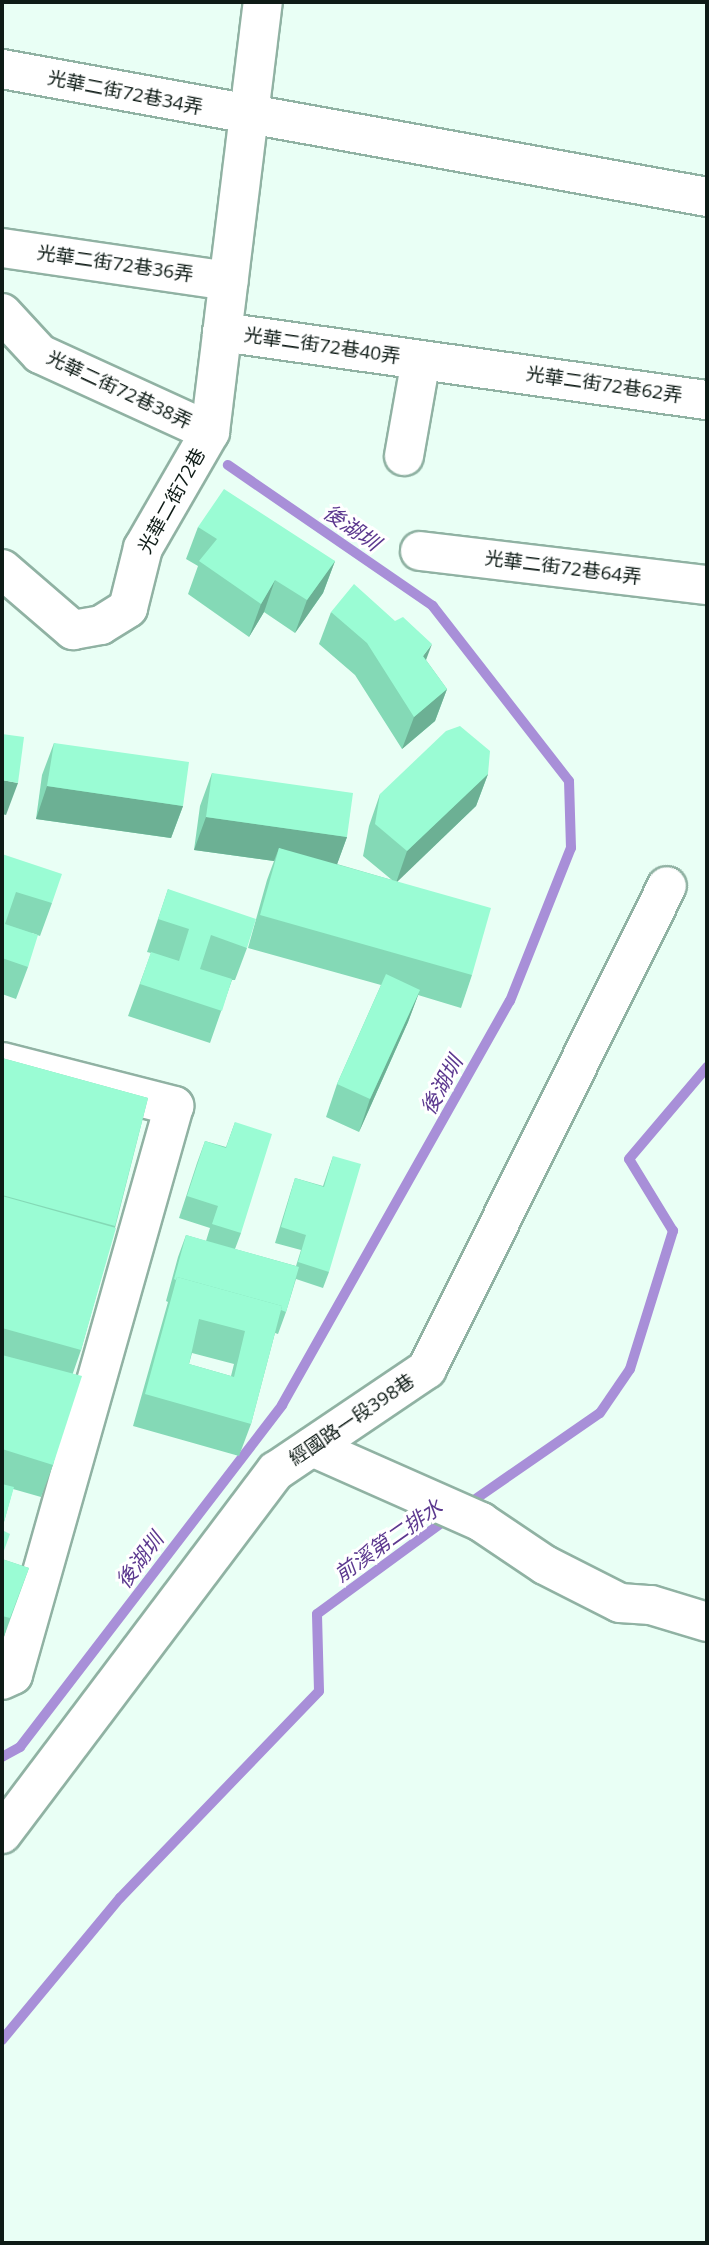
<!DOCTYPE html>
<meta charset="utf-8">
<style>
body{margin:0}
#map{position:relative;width:709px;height:2245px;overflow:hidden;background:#e9fff5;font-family:"Open Sans","Noto Sans TC",sans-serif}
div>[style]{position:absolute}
.stream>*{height:10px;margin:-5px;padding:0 5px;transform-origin:5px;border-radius:5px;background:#a88fd8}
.roads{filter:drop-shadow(2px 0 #90b2a3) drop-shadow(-2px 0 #90b2a3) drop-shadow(0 2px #90b2a3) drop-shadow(0 -2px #90b2a3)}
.minor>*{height:38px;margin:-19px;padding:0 19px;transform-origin:19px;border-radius:19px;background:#fff}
.wall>*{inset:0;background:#84d9b6}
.shaded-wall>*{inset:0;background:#6cb094}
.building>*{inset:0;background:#9afcd4}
span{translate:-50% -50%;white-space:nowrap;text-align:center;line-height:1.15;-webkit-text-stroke:6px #fff;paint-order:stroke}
.street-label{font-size:19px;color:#0e1b16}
.water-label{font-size:21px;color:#5c398f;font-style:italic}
.frame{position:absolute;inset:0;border:4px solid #0e1b16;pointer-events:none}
</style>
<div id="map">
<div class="stream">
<i style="left:464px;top:1507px;width:165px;rotate:-34.7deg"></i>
<i style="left:600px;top:1413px;width:53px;rotate:-55.7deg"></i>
<i style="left:630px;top:1369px;width:145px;rotate:-72.7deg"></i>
<i style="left:673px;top:1231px;width:84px;rotate:-121.4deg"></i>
<i style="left:629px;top:1159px;width:121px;rotate:-49.7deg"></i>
<i style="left:2px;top:1757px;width:21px;rotate:-29deg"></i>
<i style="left:20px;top:1747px;width:431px;rotate:-52.5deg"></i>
<i style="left:282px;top:1405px;width:464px;rotate:-60.6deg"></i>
<i style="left:510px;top:1001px;width:165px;rotate:-68.3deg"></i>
<i style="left:571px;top:848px;width:67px;rotate:-91.7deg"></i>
<i style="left:569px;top:781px;width:222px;rotate:-127.9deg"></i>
<i style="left:433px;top:606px;width:249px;rotate:-145.5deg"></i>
<i style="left:2px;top:2040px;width:185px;rotate:-50.3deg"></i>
<i style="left:120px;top:1898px;width:287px;rotate:-46.1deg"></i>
<i style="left:319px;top:1691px;width:77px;rotate:-91.5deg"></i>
<i style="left:317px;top:1614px;width:166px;rotate:-36.2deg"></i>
</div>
<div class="roads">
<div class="minor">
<i style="left:2px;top:69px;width:717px;rotate:10.29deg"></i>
<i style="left:2px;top:248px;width:229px;rotate:8.3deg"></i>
<i style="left:2px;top:313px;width:56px;rotate:47.2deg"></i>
<i style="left:40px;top:354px;width:187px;rotate:24.6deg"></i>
<i style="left:222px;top:332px;width:490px;rotate:8deg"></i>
<i style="left:404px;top:456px;width:97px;rotate:-80deg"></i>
<i style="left:420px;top:551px;width:289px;rotate:6.8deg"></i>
<i style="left:2px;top:569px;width:94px;rotate:40.7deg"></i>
<i style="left:73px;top:630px;width:28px;rotate:-10deg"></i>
<i style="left:101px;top:625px;width:32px;rotate:-32deg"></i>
<i style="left:128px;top:608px;width:62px;rotate:-76deg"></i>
<i style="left:143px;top:548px;width:134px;rotate:-60deg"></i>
<i style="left:210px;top:432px;width:433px;rotate:-83deg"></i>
<i style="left:2px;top:1062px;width:178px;rotate:14.3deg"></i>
<i style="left:174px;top:1106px;width:591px;rotate:105.8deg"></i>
<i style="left:13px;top:1675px;width:12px;rotate:156deg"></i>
<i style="left:312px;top:1447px;width:185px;rotate:23.9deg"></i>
<i style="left:481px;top:1522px;width:77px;rotate:33.9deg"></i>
<i style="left:545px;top:1565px;width:84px;rotate:26.9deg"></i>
<i style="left:620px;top:1603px;width:31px;rotate:4deg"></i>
<i style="left:651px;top:1605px;width:59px;rotate:16.9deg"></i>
<i style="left:2px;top:1834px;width:455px;rotate:-53deg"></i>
<i style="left:276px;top:1471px;width:182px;rotate:-34deg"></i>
<i style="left:427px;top:1369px;width:539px;rotate:-63.58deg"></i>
</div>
</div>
<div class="wall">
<i style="clip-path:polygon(198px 527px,335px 561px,323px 593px,295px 633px,264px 612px,249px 637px,188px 594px,198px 566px,186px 559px)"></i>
<i style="clip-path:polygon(331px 612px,426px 660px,447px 689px,435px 721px,402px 749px,355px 675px,319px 644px)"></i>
<i style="clip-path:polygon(54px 743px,183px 806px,171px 838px,36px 819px,42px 775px)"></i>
<i style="clip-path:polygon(212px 773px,347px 837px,337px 864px,392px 880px,363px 856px,369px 826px,380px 794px,488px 774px,476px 806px,397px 881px,472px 975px,461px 1008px,418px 995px,408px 1022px,359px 1132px,326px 1117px,337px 1084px,381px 985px,248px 948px,267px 880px,274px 861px,194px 850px,200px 806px)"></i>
<i style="clip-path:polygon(2px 854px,52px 903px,40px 936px,32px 933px,28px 967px,16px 999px,2px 994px)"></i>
<i style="clip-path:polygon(168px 889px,247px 948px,235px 980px,232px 980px,210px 1043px,128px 1016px,151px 953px,147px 952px)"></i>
<i style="clip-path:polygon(2px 1058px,148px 1098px,115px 1228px,81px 1350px,73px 1373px,53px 1465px,41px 1497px,13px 1489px,2px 1529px)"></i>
<i style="clip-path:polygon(evenodd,235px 1122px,241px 1233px,235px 1249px,296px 1266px,301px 1250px,275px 1243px,290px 1194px,295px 1178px,323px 1186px,333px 1156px,329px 1272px,323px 1288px,296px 1279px,286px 1312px,278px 1334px,275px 1333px,251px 1424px,239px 1456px,133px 1426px,168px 1302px,166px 1301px,178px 1257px,186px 1235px,206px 1241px,210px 1228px,179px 1218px,197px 1163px,205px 1141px,226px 1147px,235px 1122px,192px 1353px,234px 1364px,231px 1376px,189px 1364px,192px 1353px)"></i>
<i style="clip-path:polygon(2px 1559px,29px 1568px,2px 1642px)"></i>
</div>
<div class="shaded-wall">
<i style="clip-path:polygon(335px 561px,323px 593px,295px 633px,307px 600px)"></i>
<i style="clip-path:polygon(275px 580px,264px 612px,249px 637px,261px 604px)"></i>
<i style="clip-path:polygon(432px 644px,420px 676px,423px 656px)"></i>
<i style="clip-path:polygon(447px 689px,435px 721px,402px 749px,414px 717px)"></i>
<i style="clip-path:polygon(488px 774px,476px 806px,396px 883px,407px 851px)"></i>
<i style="clip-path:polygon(2px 780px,18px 783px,6px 815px,2px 814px)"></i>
<i style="clip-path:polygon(47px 786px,183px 806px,171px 838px,36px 819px)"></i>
<i style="clip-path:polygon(206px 817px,347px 837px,335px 870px,279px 848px,274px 861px,194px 850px)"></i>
<i style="clip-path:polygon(420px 990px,408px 1022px,359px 1132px,370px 1099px)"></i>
</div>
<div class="building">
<i style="clip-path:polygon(224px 489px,335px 561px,307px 600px,275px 580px,261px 604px,199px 561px,217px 539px,198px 527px)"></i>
<i style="clip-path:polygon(354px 584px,395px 621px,403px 617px,432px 644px,423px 656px,447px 689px,414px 717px,367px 643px,331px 612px)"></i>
<i style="clip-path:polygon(460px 726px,490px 751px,488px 774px,407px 851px,375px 824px,380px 794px,446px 731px)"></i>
<i style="clip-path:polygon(2px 734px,24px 737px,18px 783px,2px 780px)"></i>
<i style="clip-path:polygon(54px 743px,189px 762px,183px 806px,47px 786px)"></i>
<i style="clip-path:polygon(212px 773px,353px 793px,347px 837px,206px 817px)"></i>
<i style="clip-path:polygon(279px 848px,491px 908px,472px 975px,260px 915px)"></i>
<i style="clip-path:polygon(2px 854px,62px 874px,52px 903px,16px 892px,5px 924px,38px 935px,28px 967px,2px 958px)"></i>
<i style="clip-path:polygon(168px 889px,256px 919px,247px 948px,211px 935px,200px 969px,232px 979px,222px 1011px,140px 984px,151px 952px,179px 961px,189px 929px,158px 919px)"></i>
<i style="clip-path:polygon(386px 974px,420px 990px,370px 1099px,337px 1084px)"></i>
<i style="clip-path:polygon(2px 1058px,148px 1098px,115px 1226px,2px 1195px)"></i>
<i style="clip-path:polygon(235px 1122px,272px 1134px,241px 1233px,212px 1224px,218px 1206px,187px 1196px,205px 1141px,226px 1148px)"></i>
<i style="clip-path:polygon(333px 1156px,361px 1164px,329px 1272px,298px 1262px,306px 1235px,281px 1227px,295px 1178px,324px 1187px)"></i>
<i style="clip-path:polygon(2px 1196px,116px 1228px,81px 1350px,2px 1328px)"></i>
<i style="clip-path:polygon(186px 1235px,299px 1267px,286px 1312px,281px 1310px,282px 1306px,177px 1277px,176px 1280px,174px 1279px)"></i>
<i style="clip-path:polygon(evenodd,177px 1277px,282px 1306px,251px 1424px,145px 1394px,177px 1277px,199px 1319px,245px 1331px,234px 1377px,189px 1364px,199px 1319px)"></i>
<i style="clip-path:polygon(2px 1355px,82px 1376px,53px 1465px,2px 1449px)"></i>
<i style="clip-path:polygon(2px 1484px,14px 1487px,2px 1529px)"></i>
<i style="clip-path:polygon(2px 1530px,10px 1534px,2px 1556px)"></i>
<i style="clip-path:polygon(2px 1559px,29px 1568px,10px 1618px,2px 1616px)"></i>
</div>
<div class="street-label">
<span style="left:125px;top:93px;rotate:11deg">光華二街72巷34弄</span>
<span style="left:115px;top:264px;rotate:8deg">光華二街72巷36弄</span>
<span style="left:322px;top:346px;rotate:8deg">光華二街72巷40弄</span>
<span style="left:604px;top:385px;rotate:8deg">光華二街72巷62弄</span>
<span style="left:119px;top:390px;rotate:25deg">光華二街72巷38弄</span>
<span style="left:172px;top:501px;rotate:-61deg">光華二街72巷</span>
<span style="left:563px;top:568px;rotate:7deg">光華二街72巷64弄</span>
<span style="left:352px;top:1420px;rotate:-34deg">經國路一段398巷</span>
</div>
<div class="water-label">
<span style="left:352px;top:527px;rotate:35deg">後湖圳</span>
<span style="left:441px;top:1085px;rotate:-61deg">後湖圳</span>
<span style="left:388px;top:1540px;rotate:-35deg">前溪第二排水</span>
<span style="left:139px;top:1560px;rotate:-53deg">後湖圳</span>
</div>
<div class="frame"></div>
</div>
